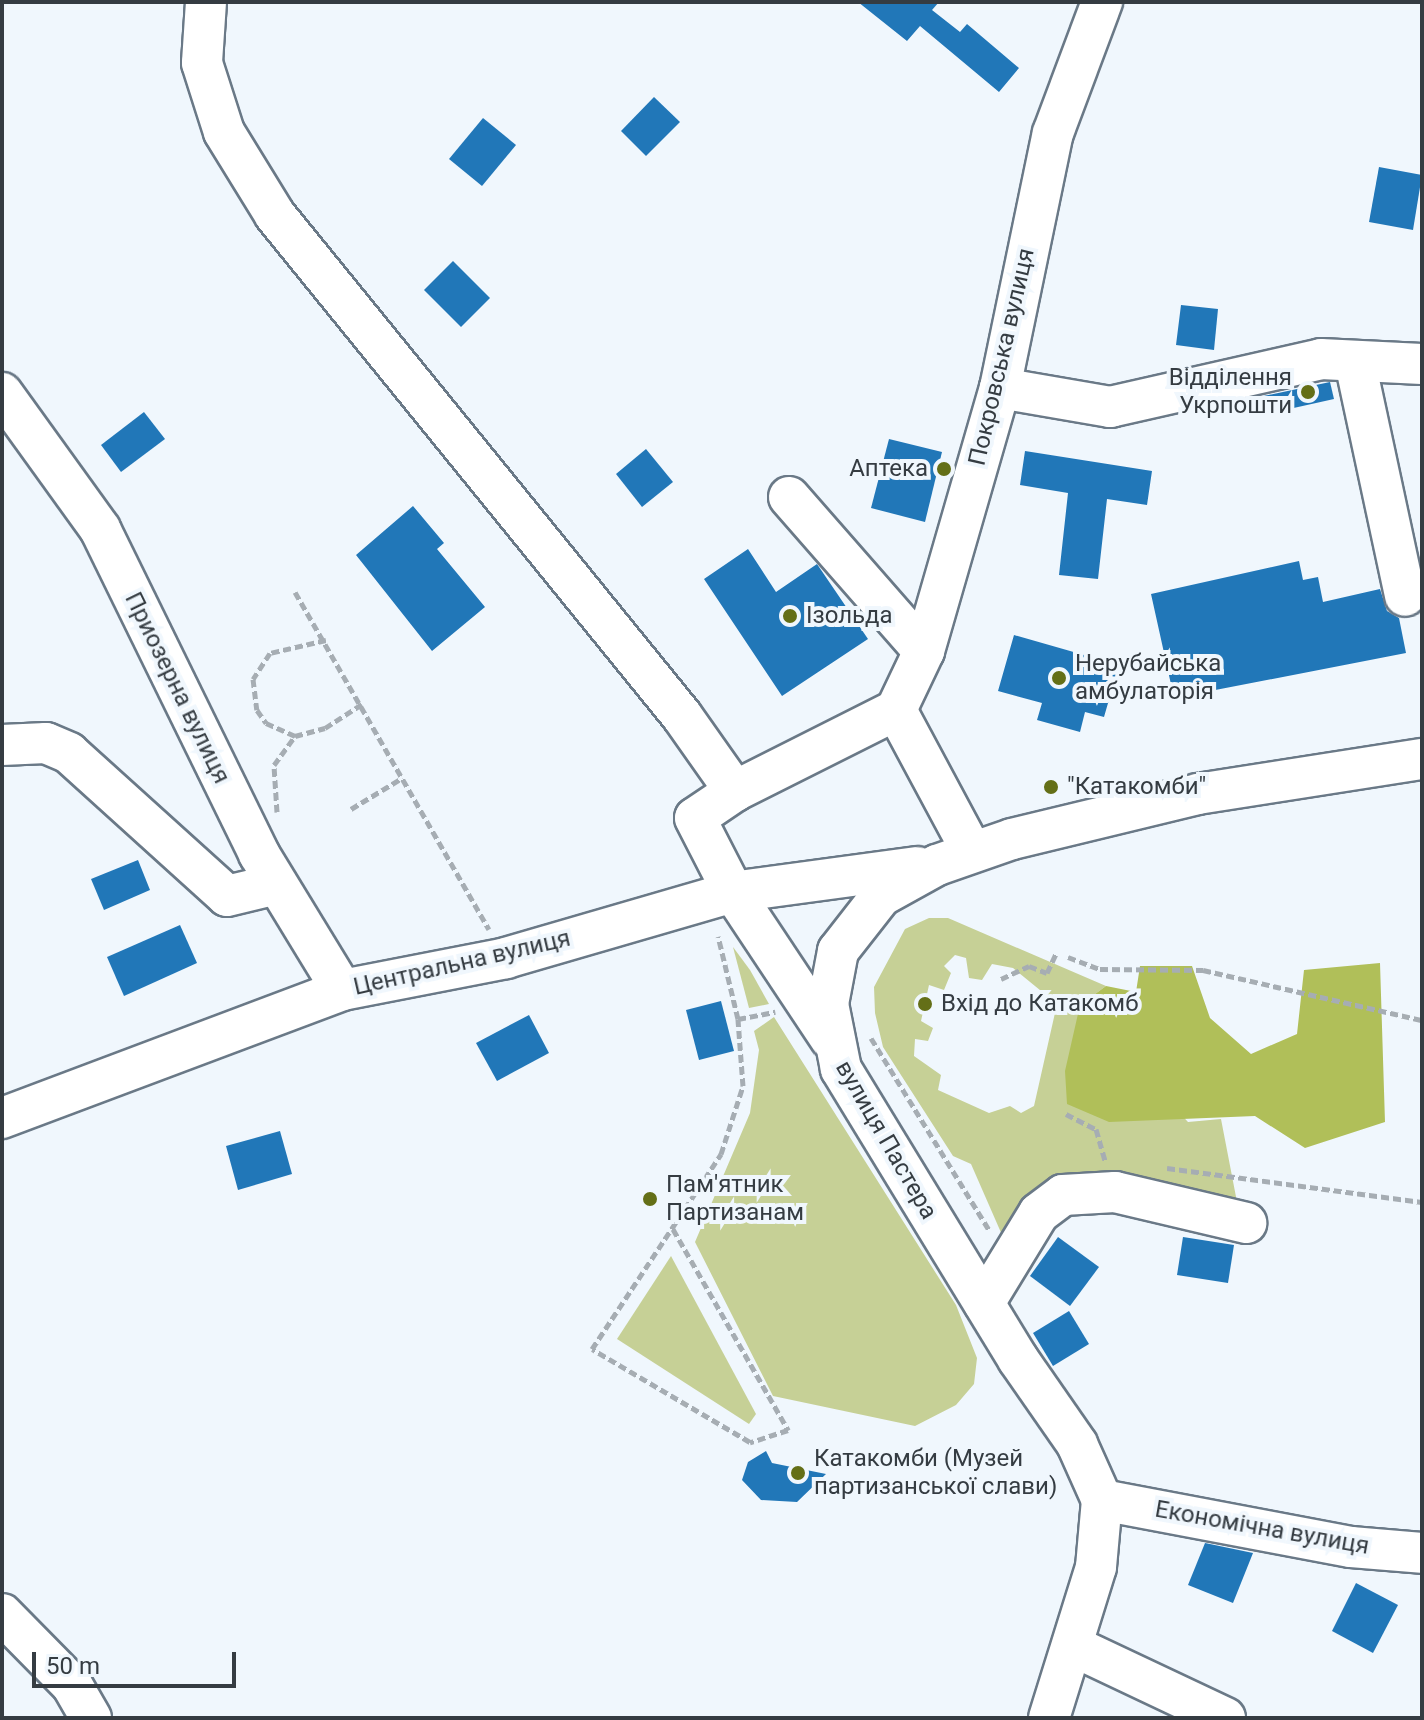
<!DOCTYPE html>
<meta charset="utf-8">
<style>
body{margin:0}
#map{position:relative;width:1424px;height:1720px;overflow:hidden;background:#f0f7fd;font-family:Roboto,sans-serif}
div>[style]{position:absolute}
.green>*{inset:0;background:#c6d096}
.forest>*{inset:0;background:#b0bf59}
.building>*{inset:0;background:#2177b8}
.path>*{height:5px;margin-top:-2.5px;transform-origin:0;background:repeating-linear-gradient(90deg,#a6adb3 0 8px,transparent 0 12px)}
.roads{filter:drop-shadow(2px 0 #6a7987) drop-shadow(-2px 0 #6a7987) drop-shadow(0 2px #6a7987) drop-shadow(0 -2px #6a7987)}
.minor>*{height:40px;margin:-20px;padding:0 20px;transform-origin:20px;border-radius:20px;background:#fff}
.dots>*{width:22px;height:22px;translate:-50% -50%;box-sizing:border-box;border:4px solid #f0f7fd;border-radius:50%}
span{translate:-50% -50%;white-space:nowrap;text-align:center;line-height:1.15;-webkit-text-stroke:8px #f0f7fd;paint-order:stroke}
.street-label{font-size:24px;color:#353c42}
.poi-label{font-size:24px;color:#353c42}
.right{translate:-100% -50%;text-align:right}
.left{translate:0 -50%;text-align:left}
.frame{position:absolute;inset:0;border:4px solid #353c42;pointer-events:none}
.scale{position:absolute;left:32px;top:1652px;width:204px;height:36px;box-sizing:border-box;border:4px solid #353c42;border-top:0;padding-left:10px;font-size:24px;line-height:28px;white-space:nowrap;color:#353c42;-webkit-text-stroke:6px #f0f7fd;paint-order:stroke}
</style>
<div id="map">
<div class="green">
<i style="clip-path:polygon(evenodd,929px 918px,948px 918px,1106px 986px,1080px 1005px,1188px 1122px,1221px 1119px,1237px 1202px,1122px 1181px,1006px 1244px,971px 1164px,953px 1156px,883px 1047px,875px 1013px,874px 987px,905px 929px,929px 918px,955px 955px,966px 958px,969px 978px,982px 980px,992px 964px,1013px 968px,1057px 1004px,1034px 1106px,1021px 1113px,1010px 1106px,989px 1113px,938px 1090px,941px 1075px,914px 1056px,915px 1039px,928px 1041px,933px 1028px,921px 1021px,929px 985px,944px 990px,951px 973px,944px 966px,955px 955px)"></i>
<i style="clip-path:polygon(733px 947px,750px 970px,769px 1004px,749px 1008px)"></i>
<i style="clip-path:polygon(774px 1017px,956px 1305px,977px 1358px,974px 1384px,956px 1405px,915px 1426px,773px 1396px,695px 1242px,750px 1113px,759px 1050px,754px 1031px)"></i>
<i style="clip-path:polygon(671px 1256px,756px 1414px,749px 1424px,617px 1339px)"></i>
</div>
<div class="forest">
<i style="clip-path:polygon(1380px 963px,1385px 1122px,1305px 1148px,1255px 1116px,1109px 1122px,1067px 1104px,1065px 1071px,1080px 1005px,1106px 986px,1136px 992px,1140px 966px,1192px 966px,1210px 1018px,1251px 1054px,1297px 1034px,1304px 970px)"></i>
</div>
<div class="building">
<i style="clip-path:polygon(858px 2px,939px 2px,932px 10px,960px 32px,967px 24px,1019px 68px,999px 92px,920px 26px,907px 41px)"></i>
<i style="clip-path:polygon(654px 97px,680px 122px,646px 156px,621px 131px)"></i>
<i style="clip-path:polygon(483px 118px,516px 145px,482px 186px,449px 159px)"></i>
<i style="clip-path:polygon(1379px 167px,1422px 175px,1413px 230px,1369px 222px)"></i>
<i style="clip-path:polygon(453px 261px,490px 298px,461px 327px,424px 290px)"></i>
<i style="clip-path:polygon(1181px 305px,1218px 309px,1214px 350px,1176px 345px)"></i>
<i style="clip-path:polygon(1330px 382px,1334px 399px,1258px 416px,1254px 398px)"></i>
<i style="clip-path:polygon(144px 412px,165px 439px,121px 472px,101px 445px)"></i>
<i style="clip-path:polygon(889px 439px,942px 452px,925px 522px,871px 508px)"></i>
<i style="clip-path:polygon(646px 449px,673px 482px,642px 507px,616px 474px)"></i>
<i style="clip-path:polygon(1025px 451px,1152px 471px,1147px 505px,1107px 499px,1098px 579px,1059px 575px,1068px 493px,1020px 485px)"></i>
<i style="clip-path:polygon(413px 506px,444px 543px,437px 549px,485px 607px,432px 651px,356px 555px)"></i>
<i style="clip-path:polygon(748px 549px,776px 592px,817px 564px,868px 639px,782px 696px,704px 579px)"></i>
<i style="clip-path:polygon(1299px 561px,1303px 580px,1318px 577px,1323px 602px,1380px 589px,1387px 611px,1399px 618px,1406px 653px,1174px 698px,1151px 594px)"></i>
<i style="clip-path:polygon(1014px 635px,1119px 665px,1104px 717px,1085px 712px,1080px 732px,1037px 720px,1042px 703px,998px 691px)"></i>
<i style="clip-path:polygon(138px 860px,150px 890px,104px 910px,91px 879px)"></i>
<i style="clip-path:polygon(180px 925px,197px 963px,124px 996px,107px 957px)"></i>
<i style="clip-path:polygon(721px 1001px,734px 1051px,699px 1060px,686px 1010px)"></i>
<i style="clip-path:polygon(529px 1015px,549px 1053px,497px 1081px,476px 1043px)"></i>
<i style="clip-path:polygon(280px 1131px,292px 1174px,238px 1190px,226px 1146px)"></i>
<i style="clip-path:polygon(1058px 1237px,1099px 1267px,1070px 1306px,1030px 1276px)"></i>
<i style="clip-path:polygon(1183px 1237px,1234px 1245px,1228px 1283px,1177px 1275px)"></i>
<i style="clip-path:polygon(1069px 1311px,1089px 1344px,1053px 1366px,1033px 1333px)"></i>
<i style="clip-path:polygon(766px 1451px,772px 1463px,826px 1474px,797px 1502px,761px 1500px,742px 1480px,748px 1462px)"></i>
<i style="clip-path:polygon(1205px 1543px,1253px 1553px,1233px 1603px,1188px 1585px)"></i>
<i style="clip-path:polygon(1356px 1583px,1398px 1605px,1373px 1653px,1332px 1631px)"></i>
</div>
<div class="path">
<i style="left:295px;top:592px;width:389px;rotate:60.1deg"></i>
<i style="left:326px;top:640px;width:57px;rotate:166.9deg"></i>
<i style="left:270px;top:653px;width:31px;rotate:123deg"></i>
<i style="left:253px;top:679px;width:31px;rotate:83deg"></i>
<i style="left:257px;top:710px;width:16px;rotate:55deg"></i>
<i style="left:266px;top:723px;width:32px;rotate:24deg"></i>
<i style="left:295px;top:736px;width:31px;rotate:-15deg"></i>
<i style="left:325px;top:728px;width:44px;rotate:-33deg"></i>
<i style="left:351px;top:809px;width:60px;rotate:-31.3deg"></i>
<i style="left:277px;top:812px;width:47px;rotate:-93.7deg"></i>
<i style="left:274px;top:765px;width:36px;rotate:-54deg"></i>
<i style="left:1068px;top:957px;width:34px;rotate:21deg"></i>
<i style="left:1100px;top:969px;width:103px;rotate:0.6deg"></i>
<i style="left:1203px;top:970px;width:225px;rotate:12.9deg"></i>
<i style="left:1001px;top:979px;width:31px;rotate:-25deg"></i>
<i style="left:1029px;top:966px;width:19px;rotate:21deg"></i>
<i style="left:1047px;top:973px;width:23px;rotate:-65deg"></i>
<i style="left:738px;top:1019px;width:38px;rotate:-11deg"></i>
<i style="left:871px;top:1038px;width:225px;rotate:58.4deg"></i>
<i style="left:1066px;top:1114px;width:34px;rotate:27deg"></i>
<i style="left:1096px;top:1129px;width:33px;rotate:74deg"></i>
<i style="left:1167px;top:1168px;width:257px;rotate:7.6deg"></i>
<i style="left:673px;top:1229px;width:232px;rotate:60.2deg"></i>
<i style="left:788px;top:1430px;width:40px;rotate:162deg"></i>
<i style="left:750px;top:1442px;width:183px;rotate:-149.5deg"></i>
<i style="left:592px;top:1349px;width:234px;rotate:-56.5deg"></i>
<i style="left:721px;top:1154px;width:71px;rotate:-72.1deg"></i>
<i style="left:743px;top:1086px;width:67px;rotate:-94.3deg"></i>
<i style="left:738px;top:1019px;width:85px;rotate:-103.5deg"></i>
</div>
<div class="roads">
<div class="minor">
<i style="left:206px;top:2px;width:61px;rotate:93.8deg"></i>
<i style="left:202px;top:63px;width:72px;rotate:72.3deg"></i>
<i style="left:224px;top:132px;width:97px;rotate:58.4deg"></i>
<i style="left:275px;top:215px;width:645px;rotate:50.91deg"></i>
<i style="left:682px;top:716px;width:92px;rotate:54.8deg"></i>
<i style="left:735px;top:791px;width:48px;rotate:146deg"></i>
<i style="left:695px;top:818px;width:83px;rotate:62.8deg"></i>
<i style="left:733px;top:892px;width:175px;rotate:56.4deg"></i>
<i style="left:1355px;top:362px;width:239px;rotate:77.9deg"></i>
<i style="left:1000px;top:388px;width:112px;rotate:9.8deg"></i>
<i style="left:1110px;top:407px;width:216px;rotate:-12.8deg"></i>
<i style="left:1321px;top:359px;width:101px;rotate:2.8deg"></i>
<i style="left:2px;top:393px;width:168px;rotate:54.2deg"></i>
<i style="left:100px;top:529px;width:362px;rotate:63.9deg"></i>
<i style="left:259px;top:854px;width:159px;rotate:58.6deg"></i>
<i style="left:789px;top:497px;width:205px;rotate:48.8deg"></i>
<i style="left:896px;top:710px;width:65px;rotate:-64.6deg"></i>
<i style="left:924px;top:651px;width:274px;rotate:-73.9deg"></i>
<i style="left:1000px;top:388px;width:260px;rotate:-78.3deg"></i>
<i style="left:1053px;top:133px;width:140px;rotate:-69.5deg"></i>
<i style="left:2px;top:745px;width:44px;rotate:-2.6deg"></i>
<i style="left:46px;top:743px;width:25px;rotate:23deg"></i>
<i style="left:69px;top:753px;width:213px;rotate:42.1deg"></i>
<i style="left:227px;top:896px;width:51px;rotate:-13.5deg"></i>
<i style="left:735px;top:791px;width:180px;rotate:-26.7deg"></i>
<i style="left:896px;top:710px;width:161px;rotate:61.8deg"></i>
<i style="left:2px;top:1118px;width:363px;rotate:-20.6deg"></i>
<i style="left:342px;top:990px;width:167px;rotate:-11deg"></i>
<i style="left:506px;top:958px;width:236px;rotate:-16.2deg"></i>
<i style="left:733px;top:892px;width:186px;rotate:-7.7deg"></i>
<i style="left:984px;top:1303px;width:105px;rotate:-58.6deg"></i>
<i style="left:1039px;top:1213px;width:30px;rotate:-37deg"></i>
<i style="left:1063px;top:1195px;width:52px;rotate:-3.3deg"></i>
<i style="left:1115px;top:1192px;width:135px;rotate:13.3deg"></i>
<i style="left:1102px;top:1500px;width:253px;rotate:10.7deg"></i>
<i style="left:1351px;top:1547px;width:71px;rotate:4.8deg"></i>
<i style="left:2px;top:1614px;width:100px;rotate:45.4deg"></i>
<i style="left:72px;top:1685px;width:38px;rotate:60deg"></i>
<i style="left:1075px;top:1647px;width:166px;rotate:25.3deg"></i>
<i style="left:1049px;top:1718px;width:158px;rotate:-72.7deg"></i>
<i style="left:1096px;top:1567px;width:67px;rotate:-84.9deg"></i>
<i style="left:1102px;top:1500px;width:61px;rotate:-114.1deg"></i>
<i style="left:1077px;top:1444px;width:103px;rotate:-124.8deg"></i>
<i style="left:1018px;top:1359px;width:340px;rotate:-121.4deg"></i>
<i style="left:841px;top:1069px;width:66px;rotate:-101.3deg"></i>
<i style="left:828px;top:1004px;width:54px;rotate:-79.3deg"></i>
<i style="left:838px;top:951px;width:70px;rotate:-52deg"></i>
<i style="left:881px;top:896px;width:64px;rotate:-29deg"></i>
<i style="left:937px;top:865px;width:79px;rotate:-19.1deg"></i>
<i style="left:1012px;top:839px;width:191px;rotate:-13.6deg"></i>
<i style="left:1198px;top:794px;width:227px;rotate:-8.9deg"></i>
</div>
</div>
<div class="dots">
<i style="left:1308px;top:392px;background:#646f17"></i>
<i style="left:944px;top:469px;background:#646f17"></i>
<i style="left:790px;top:616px;background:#646f17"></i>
<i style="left:1059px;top:678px;background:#646f17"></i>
<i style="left:1051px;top:787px;background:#646f17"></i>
<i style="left:925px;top:1004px;background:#646f17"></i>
<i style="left:650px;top:1199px;background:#646f17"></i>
<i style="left:798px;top:1473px;background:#646f17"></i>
</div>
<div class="street-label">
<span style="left:1002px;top:357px;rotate:-77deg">Покровська вулиця</span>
<span style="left:177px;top:688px;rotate:64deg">Приозерна вулиця</span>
<span style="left:462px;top:963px;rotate:-13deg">Центральна вулиця</span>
<span style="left:886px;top:1140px;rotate:60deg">вулиця Пастера</span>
<span style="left:1262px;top:1528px;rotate:10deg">Економічна вулиця</span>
</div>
<div class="poi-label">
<span class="right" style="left:1292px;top:392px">Відділення<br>Укрпошти</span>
<span class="right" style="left:928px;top:469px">Аптека</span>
<span class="left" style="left:806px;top:616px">Ізольда</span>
<span class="left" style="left:1075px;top:678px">Нерубайська<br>амбулаторія</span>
<span class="left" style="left:1067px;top:787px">"Катакомби"</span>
<span class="left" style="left:941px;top:1004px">Вхід до Катакомб</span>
<span class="left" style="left:666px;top:1199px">Пам'ятник<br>Партизанам</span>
<span class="left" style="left:814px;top:1473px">Катакомби (Музей<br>партизанської слави)</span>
</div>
<div class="frame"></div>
<div class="scale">50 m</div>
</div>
